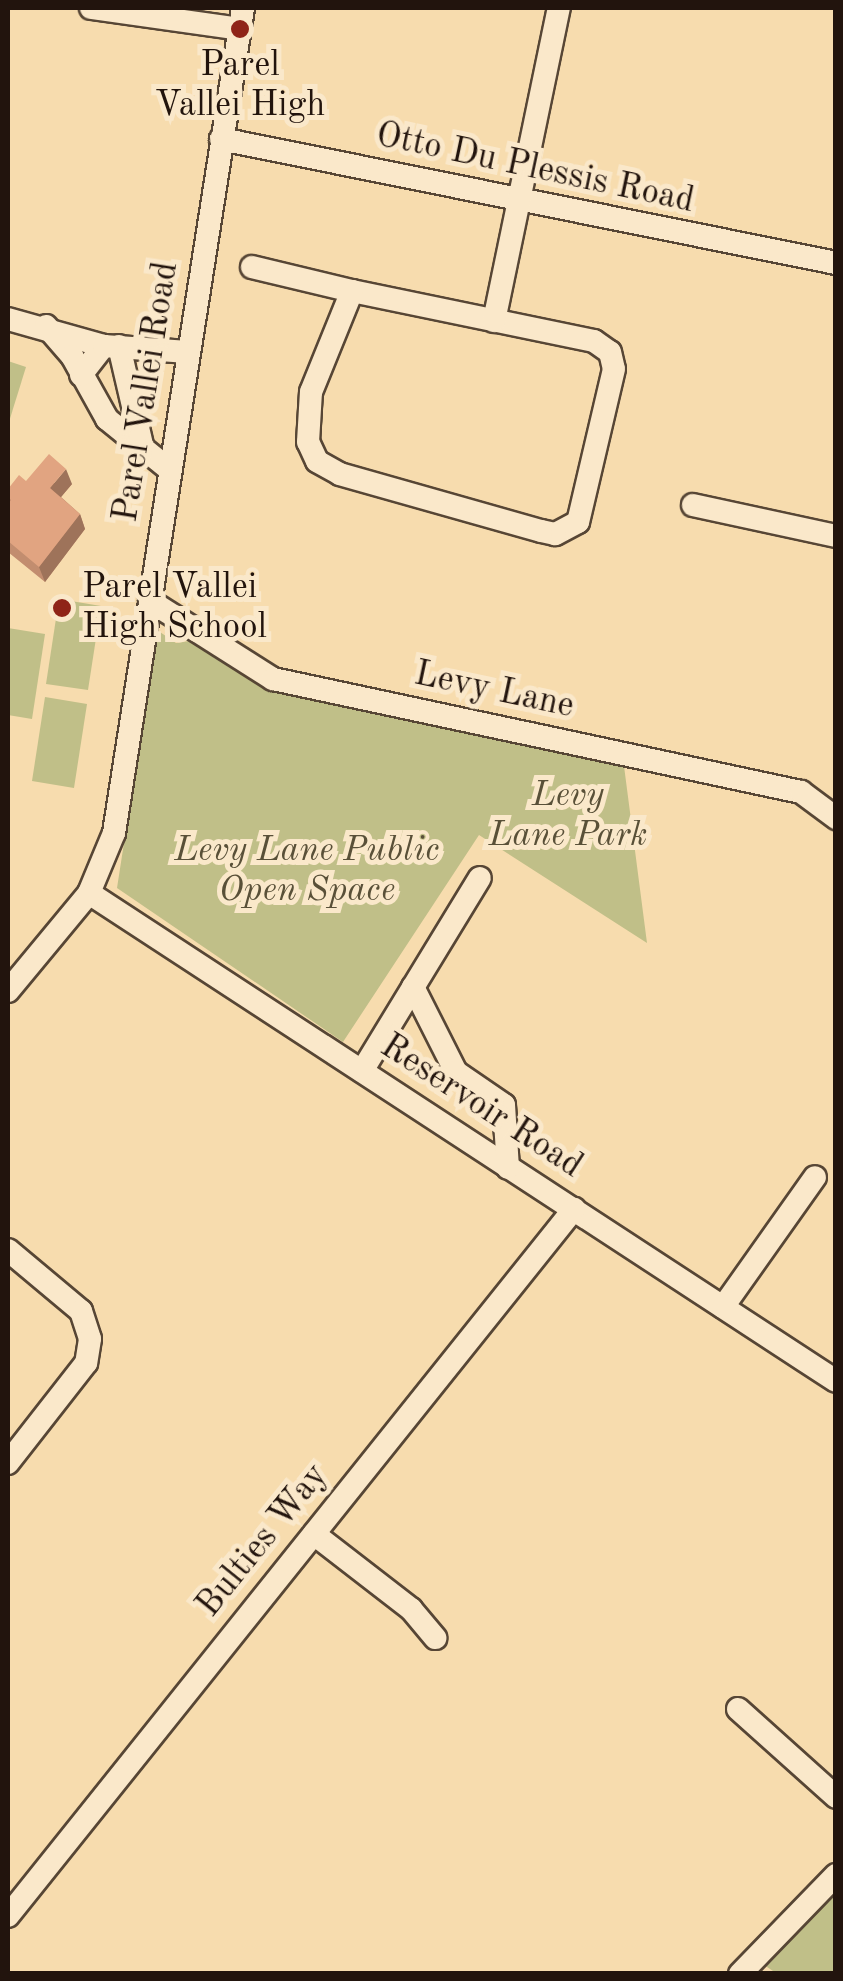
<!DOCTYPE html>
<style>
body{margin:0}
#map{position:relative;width:843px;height:1981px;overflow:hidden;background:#f7dcae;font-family:"Old Standard TT",serif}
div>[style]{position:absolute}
.green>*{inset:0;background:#c0bf88}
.roads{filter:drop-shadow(2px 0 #574635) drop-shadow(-2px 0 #574635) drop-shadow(0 2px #574635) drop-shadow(0 -2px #574635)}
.minor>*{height:22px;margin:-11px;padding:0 11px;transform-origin:11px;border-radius:11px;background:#fae8ca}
.wall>*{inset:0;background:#c28d6f}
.shaded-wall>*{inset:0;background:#9e735a}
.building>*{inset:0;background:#e1a481}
.dots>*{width:28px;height:28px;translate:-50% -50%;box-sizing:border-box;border:5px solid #fae8ca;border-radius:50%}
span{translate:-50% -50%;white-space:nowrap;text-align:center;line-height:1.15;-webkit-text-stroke:10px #fae8ca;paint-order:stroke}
.poi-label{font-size:35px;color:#22140d}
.left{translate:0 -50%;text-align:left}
.street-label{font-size:35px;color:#22140d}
.park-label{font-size:35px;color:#595038;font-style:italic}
.frame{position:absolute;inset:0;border:10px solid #22140d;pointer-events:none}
</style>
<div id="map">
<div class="green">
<i style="clip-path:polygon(8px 361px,26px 367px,8px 425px)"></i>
<i style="clip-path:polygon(59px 599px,101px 606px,88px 690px,46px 684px)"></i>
<i style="clip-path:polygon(8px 628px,45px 634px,32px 719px,8px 715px)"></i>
<i style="clip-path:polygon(157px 630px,176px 643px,196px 640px,268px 689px,624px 766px,647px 943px,479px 835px,343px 1042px,117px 888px)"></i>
<i style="clip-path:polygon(45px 697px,87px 704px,74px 788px,32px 781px)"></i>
<i style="clip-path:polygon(835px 1891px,835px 1973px,776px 1973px,764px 1965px)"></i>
</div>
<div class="roads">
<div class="minor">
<i style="left:91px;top:8px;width:150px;rotate:8deg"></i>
<i style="left:221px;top:139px;width:627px;rotate:11.4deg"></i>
<i style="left:252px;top:267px;width:103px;rotate:13.5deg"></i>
<i style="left:352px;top:291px;width:247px;rotate:11.7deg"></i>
<i style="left:594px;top:341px;width:19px;rotate:35deg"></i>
<i style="left:610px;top:352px;width:17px;rotate:77deg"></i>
<i style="left:614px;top:369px;width:157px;rotate:103.2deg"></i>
<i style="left:578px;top:522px;width:26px;rotate:152deg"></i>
<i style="left:555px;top:534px;width:14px;rotate:-168deg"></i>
<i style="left:541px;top:531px;width:209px;rotate:-164.2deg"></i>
<i style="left:340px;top:474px;width:26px;rotate:-151deg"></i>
<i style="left:317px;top:461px;width:21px;rotate:-115deg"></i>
<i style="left:308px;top:442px;width:50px;rotate:-86.6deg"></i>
<i style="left:311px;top:392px;width:109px;rotate:-67.9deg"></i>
<i style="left:8px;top:319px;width:100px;rotate:15.7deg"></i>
<i style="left:494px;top:321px;width:320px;rotate:-78.3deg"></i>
<i style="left:46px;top:326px;width:40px;rotate:49deg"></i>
<i style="left:72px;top:356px;width:72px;rotate:60.9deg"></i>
<i style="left:107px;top:419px;width:81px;rotate:39deg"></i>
<i style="left:119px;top:346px;width:102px;rotate:76.9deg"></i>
<i style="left:81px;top:375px;width:37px;rotate:-52deg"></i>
<i style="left:104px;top:346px;width:84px;rotate:4.1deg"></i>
<i style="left:693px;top:505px;width:146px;rotate:12.2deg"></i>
<i style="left:150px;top:601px;width:146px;rotate:32.4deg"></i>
<i style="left:273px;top:679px;width:540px;rotate:12.08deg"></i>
<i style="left:801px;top:792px;width:44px;rotate:36.6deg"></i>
<i style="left:89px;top:893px;width:892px;rotate:33.16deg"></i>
<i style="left:413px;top:987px;width:95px;rotate:63.2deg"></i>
<i style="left:456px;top:1072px;width:58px;rotate:34.5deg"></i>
<i style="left:504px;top:1105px;width:63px;rotate:86.4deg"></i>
<i style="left:8px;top:991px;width:127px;rotate:-50.4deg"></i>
<i style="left:89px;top:893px;width:65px;rotate:-67.4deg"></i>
<i style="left:114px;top:833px;width:835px;rotate:-81.11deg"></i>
<i style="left:362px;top:1071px;width:226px;rotate:-58.6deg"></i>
<i style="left:8px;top:1250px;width:95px;rotate:39.9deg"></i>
<i style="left:81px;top:1311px;width:29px;rotate:72deg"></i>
<i style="left:90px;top:1339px;width:24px;rotate:99deg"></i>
<i style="left:86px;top:1363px;width:127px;rotate:128deg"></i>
<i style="left:723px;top:1307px;width:159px;rotate:-54.7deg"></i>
<i style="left:314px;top:1534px;width:123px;rotate:37.7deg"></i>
<i style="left:411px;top:1609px;width:38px;rotate:50deg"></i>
<i style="left:738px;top:1709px;width:132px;rotate:41.9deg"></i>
<i style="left:8px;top:1916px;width:906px;rotate:-51.32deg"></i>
<i style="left:740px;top:1974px;width:138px;rotate:-45.9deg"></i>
</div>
</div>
<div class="wall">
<i style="clip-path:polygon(26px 481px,72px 484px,61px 497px,80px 514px,85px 529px,45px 582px,8px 552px,8px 489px)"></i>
</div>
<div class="shaded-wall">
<i style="clip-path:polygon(66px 469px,72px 484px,56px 503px,50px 488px)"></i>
<i style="clip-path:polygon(80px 514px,85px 529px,45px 582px,39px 567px)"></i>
</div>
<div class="building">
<i style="clip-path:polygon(49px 454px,66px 469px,50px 488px,80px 514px,39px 567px,8px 541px,8px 504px,11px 500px,8px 497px,8px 489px,19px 475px,26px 481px)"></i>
</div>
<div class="dots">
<i style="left:240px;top:29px;background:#8f2418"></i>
<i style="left:62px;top:608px;background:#8f2418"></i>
</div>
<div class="poi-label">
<span style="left:240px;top:86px">Parel<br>Vallei High</span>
<span class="left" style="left:82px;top:608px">Parel Vallei<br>High School</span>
</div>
<div class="street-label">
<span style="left:535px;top:169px;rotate:12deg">Otto Du Plessis Road</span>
<span style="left:147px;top:392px;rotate:-81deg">Parel Vallei Road</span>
<span style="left:494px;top:691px;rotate:12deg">Levy Lane</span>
<span style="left:481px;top:1107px;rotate:33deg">Reservoir Road</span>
<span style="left:263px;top:1541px;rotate:-51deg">Bulties Way</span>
</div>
<div class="park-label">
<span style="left:568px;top:816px">Levy<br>Lane Park</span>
<span style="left:307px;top:871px">Levy Lane Public<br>Open Space</span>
</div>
<div class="frame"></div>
</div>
